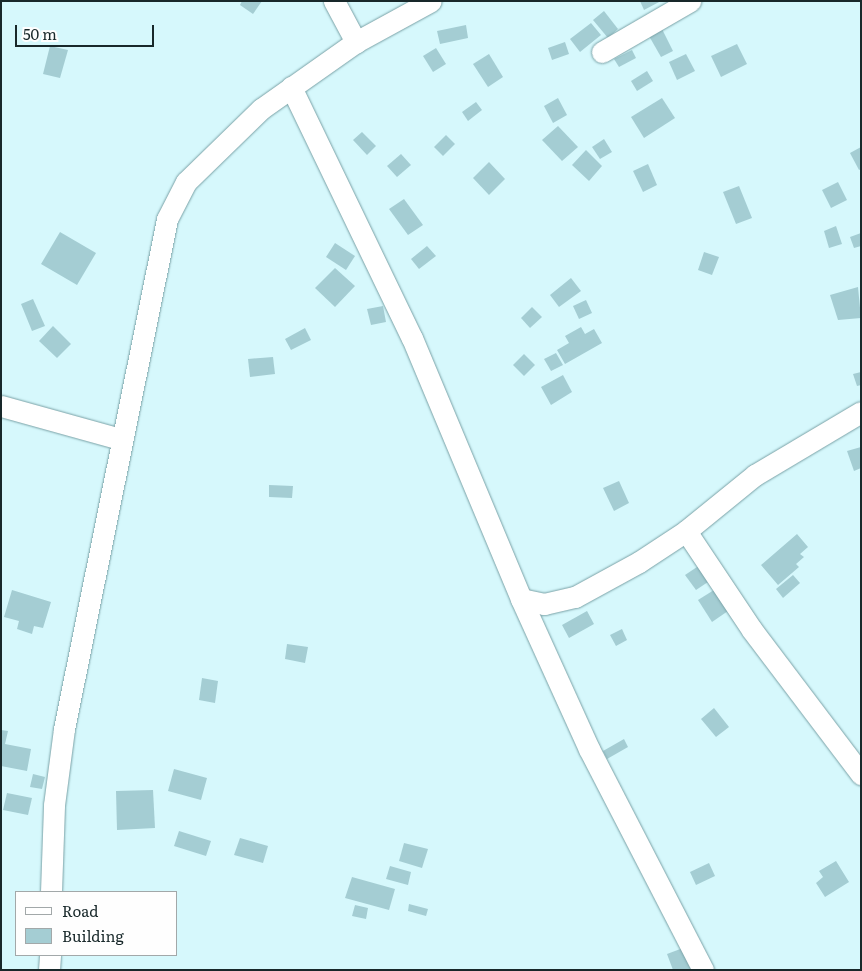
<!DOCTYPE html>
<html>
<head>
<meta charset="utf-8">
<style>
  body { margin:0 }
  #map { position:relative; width:862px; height:971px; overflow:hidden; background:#d6f8fc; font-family:Literata,serif }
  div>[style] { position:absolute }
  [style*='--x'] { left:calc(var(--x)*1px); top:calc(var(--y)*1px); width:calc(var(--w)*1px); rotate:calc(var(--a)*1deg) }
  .building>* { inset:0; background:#a4cdd3 }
  .roads { filter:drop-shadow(0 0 1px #79a1a6) drop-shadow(0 0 1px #79a1a6) }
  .minor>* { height:21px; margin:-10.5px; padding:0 10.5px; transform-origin:10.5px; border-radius:10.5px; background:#fff }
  span { translate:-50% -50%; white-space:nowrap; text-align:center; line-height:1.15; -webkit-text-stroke:4.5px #fefefe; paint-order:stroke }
  .frame { position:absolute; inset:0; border:2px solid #18282a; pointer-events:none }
  .legend { position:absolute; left:15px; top:891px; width:162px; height:65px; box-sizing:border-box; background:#fefefe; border:1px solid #a2a8a9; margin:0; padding:6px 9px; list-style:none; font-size:15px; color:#18282a }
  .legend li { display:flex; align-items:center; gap:10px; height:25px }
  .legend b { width:25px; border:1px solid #a2a8a9 }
  .scale { position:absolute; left:15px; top:25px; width:139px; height:22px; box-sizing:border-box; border:2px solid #18282a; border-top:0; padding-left:6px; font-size:15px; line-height:18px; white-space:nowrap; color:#18282a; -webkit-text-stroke:4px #fefefe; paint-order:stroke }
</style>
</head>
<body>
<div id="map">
  <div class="building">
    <i style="clip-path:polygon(242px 1px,262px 1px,253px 14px,240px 5px)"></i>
    <i style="clip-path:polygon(640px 1px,661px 1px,644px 10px)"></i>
    <i style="clip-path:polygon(604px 11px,618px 29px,608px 38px,593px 20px)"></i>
    <i style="clip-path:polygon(591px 23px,601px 35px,580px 52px,570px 39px)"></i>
    <i style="clip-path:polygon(466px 25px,468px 38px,440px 44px,437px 31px)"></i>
    <i style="clip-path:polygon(662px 29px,673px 51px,661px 57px,649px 36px)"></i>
    <i style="clip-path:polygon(565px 42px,569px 54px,552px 60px,548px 48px)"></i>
    <i style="clip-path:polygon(737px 44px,747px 64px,721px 77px,711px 56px)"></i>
    <i style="clip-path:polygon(50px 46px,68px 50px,60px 78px,43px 74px)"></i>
    <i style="clip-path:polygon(436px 48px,446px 64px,433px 72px,423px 56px)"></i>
    <i style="clip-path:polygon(632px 50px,636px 58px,619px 67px,614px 59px)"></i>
    <i style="clip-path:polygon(489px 54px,503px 77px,488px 87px,473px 64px)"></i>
    <i style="clip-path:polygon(686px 54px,695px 71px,677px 80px,669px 62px)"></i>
    <i style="clip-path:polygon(647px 71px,653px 81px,637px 91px,631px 81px)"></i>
    <i style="clip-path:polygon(558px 98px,567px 115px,553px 123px,544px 106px)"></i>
    <i style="clip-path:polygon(662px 98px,675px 118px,644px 138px,631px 117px)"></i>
    <i style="clip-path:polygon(476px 102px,482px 110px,468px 121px,462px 112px)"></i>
    <i style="clip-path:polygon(558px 126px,578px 147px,562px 161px,542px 140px)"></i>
    <i style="clip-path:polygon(362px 132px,376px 146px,367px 155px,353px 140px)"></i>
    <i style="clip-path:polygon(446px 135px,455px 144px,443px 156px,434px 147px)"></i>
    <i style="clip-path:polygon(604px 139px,612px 152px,600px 159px,592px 147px)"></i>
    <i style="clip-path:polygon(861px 147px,861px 169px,859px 170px,850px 153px)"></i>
    <i style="clip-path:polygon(586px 150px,602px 166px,589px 181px,572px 165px)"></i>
    <i style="clip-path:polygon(401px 154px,411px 165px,397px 177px,387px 166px)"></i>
    <i style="clip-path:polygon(489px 162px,505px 179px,489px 195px,473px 178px)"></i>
    <i style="clip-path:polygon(648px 164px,657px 185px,643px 192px,633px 171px)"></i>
    <i style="clip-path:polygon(838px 182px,847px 200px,831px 208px,822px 190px)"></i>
    <i style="clip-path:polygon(739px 186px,752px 218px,736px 224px,723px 192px)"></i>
    <i style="clip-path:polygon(404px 199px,423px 225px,408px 235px,389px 209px)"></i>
    <i style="clip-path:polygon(836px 226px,842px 244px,829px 248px,824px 231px)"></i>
    <i style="clip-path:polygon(60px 232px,96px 253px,77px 285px,41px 264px)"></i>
    <i style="clip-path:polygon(861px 233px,861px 246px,854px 248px,850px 237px)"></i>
    <i style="clip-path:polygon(335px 243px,355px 256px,346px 270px,326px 257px)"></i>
    <i style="clip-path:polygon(427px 246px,436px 256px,419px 269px,411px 259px)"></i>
    <i style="clip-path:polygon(704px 252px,719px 257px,712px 275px,698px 270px)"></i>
    <i style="clip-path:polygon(335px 268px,355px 286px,335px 307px,315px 288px)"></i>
    <i style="clip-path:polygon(571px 278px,581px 291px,559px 307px,550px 295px)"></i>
    <i style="clip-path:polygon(858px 287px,861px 318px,838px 320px,830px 295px)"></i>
    <i style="clip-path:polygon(33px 299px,45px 326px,32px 331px,21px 304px)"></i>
    <i style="clip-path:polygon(586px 300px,592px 313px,579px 319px,573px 306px)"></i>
    <i style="clip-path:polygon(383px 306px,386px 322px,371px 325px,367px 309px)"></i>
    <i style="clip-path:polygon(532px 307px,542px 317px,530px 328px,521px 318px)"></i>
    <i style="clip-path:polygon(53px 326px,71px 344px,57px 358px,39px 341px)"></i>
    <i style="clip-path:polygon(581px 327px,585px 334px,594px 329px,602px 343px,565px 364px,557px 350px,569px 343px,565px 336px)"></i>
    <i style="clip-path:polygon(305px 328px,311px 340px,291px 350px,285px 339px)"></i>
    <i style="clip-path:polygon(556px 353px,563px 365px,551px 371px,544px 359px)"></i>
    <i style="clip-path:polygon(524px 354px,535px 365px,524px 376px,513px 365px)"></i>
    <i style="clip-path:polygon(273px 357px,275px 374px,250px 377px,248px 359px)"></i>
    <i style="clip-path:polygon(861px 372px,861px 385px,857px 386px,853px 374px)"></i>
    <i style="clip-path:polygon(563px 375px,572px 392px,551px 405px,541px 387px)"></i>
    <i style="clip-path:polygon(861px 447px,861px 468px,854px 471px,847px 451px)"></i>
    <i style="clip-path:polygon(619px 481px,629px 503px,614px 511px,603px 488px)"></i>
    <i style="clip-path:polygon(269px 485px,293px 486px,292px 498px,269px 497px)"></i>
    <i style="clip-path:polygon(797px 534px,808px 547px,800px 554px,804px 557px,796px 564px,799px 567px,778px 585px,761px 565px)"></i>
    <i style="clip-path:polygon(700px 565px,711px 580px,696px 590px,685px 575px)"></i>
    <i style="clip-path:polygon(793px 575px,800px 583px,783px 598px,776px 589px)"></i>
    <i style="clip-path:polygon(12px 590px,51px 602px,43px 628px,34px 626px,32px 634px,17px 629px,19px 621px,4px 617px)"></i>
    <i style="clip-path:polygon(714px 590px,728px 611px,712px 622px,698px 600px)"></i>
    <i style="clip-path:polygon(587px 611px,594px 624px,569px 638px,562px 625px)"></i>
    <i style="clip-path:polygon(622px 629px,627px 640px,616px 646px,610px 635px)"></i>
    <i style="clip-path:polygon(287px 644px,308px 647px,305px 663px,285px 659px)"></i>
    <i style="clip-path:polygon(202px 678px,218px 681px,215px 703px,199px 700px)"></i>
    <i style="clip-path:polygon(714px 708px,729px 727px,716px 737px,701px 719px)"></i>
    <i style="clip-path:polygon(1px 730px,8px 731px,5px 744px,31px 749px,27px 771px,1px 766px)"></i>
    <i style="clip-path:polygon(624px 739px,628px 747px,607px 759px,603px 751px)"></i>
    <i style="clip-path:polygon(174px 769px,207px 778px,201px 800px,168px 791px)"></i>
    <i style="clip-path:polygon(33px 774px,45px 777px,42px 789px,30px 787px)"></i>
    <i style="clip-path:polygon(153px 790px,155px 828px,117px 830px,116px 791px)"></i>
    <i style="clip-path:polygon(7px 793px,32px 798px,28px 815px,3px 810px)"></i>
    <i style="clip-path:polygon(179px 831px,211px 841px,206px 856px,174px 846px)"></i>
    <i style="clip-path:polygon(240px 838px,268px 846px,263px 863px,234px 855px)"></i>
    <i style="clip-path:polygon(404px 843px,428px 849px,422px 868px,399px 861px)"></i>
    <i style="clip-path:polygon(836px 861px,849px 882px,825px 897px,816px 883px,823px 877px,819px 871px)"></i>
    <i style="clip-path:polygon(709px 863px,715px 876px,696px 885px,690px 872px)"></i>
    <i style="clip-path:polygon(390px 866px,411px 872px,408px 885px,386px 879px)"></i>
    <i style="clip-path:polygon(352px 877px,395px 889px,389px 910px,345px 898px)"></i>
    <i style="clip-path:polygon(409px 904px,428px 909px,426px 916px,408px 911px)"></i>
    <i style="clip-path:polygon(355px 905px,368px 908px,366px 919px,352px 916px)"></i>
    <i style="clip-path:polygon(683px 948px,692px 970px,673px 970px,667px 954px)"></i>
  </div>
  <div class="roads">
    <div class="minor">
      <i style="--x:334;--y:1;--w:47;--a:61.8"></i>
      <i style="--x:602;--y:52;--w:102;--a:-30.1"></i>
      <i style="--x:291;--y:87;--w:279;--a:64.3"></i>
      <i style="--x:412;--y:338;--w:283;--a:67.3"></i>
      <i style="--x:521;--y:599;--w:24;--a:12"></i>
      <i style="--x:544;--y:604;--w:32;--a:-13"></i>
      <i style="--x:575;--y:597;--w:73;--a:-28.7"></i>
      <i style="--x:639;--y:562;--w:56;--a:-33.4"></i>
      <i style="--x:686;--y:531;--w:89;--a:-39.1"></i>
      <i style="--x:755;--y:475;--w:123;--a:-30.7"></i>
      <i style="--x:1;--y:406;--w:123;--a:15.5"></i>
      <i style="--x:686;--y:531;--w:119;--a:56.3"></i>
      <i style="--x:752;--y:630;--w:181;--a:52.9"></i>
      <i style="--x:521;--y:599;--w:165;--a:65.6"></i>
      <i style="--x:589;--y:749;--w:249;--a:62.7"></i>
      <i style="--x:51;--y:892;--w:87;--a:-88"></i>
      <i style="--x:54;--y:805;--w:77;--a:-82.5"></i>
      <i style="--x:64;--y:729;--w:520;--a:-78.58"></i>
      <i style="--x:167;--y:219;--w:42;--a:-62.8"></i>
      <i style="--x:186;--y:182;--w:105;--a:-44.2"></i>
      <i style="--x:261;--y:109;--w:116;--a:-35.2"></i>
      <i style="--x:356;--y:42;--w:85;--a:-28.7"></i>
      <i style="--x:49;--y:970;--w:15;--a:-86"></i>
    </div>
  </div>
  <div class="frame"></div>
  <ul class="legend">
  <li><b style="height:6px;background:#fff"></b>Road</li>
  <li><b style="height:14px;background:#a4cdd3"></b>Building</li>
  </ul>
  <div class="scale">50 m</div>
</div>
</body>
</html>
